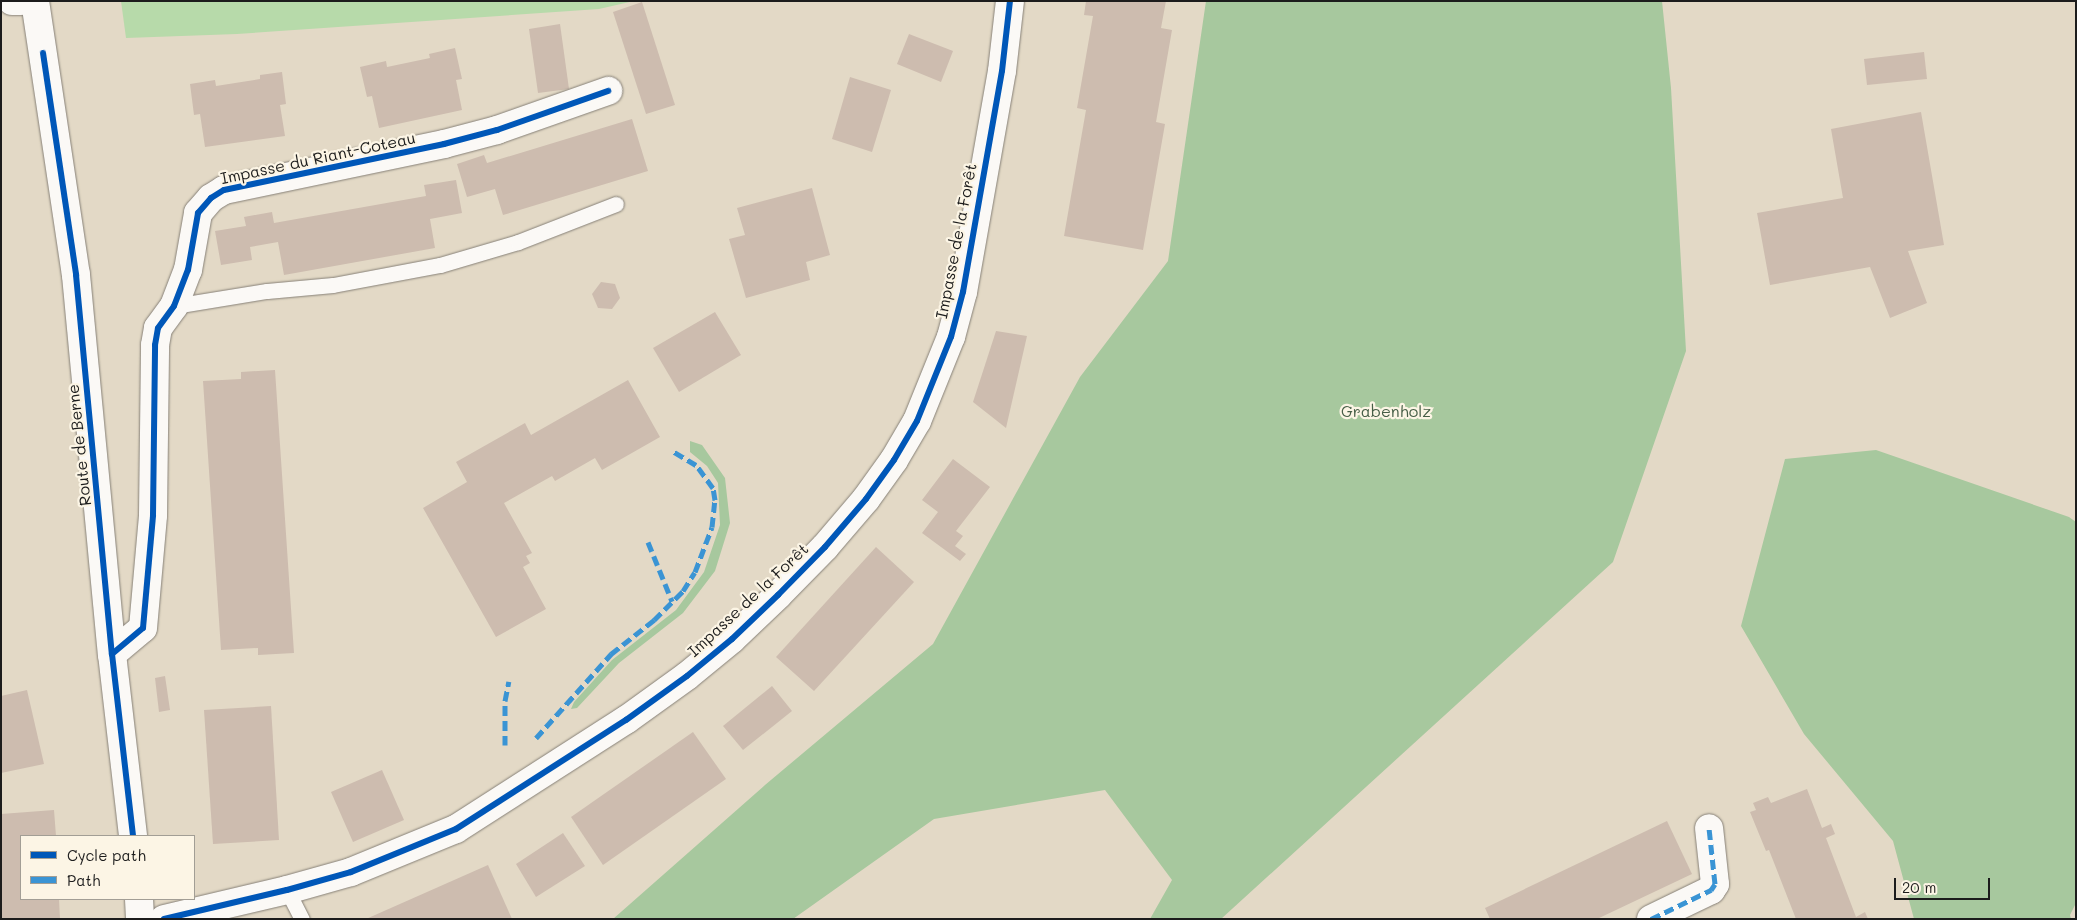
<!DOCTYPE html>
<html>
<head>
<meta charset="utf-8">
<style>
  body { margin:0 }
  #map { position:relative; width:2077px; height:920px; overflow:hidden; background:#e3d9c6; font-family:Mali,sans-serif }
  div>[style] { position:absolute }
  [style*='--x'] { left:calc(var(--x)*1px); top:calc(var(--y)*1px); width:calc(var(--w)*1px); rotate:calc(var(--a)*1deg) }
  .green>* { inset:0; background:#b7daaa }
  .forest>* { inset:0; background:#a7c89e }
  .building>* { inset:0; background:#cdbcaf }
  .roads { filter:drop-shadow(0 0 1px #868077) drop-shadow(0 0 1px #868077) }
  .lane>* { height:15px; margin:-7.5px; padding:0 7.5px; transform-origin:7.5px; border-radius:7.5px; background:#fbf9f6 }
  .street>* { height:28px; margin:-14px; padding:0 14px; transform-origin:14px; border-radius:14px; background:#fbf9f6 }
  .secondary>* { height:28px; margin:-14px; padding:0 14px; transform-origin:14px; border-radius:14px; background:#fbf9f6 }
  .primary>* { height:28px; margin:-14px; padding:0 14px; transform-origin:14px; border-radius:14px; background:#fbf9f6 }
  .quiet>* { height:5px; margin-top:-2.5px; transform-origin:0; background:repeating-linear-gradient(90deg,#3a94d4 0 10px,transparent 0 15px) }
  .cycleway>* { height:6px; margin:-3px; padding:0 3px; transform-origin:3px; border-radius:3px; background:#0057b8 }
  span { translate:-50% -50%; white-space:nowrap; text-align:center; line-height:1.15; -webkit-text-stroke:4.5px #fcf5e5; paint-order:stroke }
  .street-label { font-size:16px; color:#1c1c1c }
  .park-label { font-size:16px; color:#465e46 }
  .frame { position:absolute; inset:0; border:2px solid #1c1c1c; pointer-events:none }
  .legend { position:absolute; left:20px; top:835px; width:175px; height:65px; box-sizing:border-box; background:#fcf5e5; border:1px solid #a29e95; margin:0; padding:6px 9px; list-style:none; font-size:15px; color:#1c1c1c }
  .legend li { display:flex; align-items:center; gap:10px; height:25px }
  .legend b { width:25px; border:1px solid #a29e95 }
  .scale { position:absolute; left:1894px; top:878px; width:96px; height:22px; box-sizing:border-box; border:2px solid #1c1c1c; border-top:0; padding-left:6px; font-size:15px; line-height:18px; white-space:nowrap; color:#1c1c1c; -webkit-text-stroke:4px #fcf5e5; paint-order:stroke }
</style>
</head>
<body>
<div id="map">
  <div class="green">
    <i style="clip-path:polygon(121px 1px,634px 1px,599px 9px,237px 34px,126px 38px)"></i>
  </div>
  <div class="forest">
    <i style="clip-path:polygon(1206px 1px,1662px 1px,1671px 88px,1686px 351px,1613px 562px,1221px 919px,1150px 919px,1172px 880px,1105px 790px,934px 819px,793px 919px,613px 919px,765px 785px,933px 644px,1080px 377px,1168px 261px)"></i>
    <i style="clip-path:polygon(690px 441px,702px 445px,725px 478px,730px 523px,715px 571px,683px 613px,619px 663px,577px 708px,571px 709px,574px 702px,612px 660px,676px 610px,704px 572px,720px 525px,718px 483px,707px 466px,690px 452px)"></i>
    <i style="clip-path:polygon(1876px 450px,2069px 517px,2076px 522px,2076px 903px,2070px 915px,2071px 919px,1914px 919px,1893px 841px,1804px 734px,1741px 626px,1785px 459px)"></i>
  </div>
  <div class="building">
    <i style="clip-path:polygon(1086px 1px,1166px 1px,1161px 28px,1172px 30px,1156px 122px,1165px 124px,1143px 250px,1064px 236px,1086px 110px,1077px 108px,1093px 16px,1084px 15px)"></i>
    <i style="clip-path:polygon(642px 2px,675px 105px,646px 114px,613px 12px)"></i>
    <i style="clip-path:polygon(560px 24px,569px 89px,538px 93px,529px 29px)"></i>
    <i style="clip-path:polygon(909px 34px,953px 51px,941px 82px,897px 64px)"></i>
    <i style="clip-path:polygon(455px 48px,462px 79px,456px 80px,462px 110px,379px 128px,372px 96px,367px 97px,360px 67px,386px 61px,387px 67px,430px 58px,429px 54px)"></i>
    <i style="clip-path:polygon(1924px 52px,1927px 79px,1867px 85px,1864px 59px)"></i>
    <i style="clip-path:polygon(282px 72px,286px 104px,280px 105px,285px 136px,205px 147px,200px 114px,194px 115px,190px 84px,215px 80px,216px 86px,260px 79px,260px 75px)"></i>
    <i style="clip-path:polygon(850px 77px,891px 90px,872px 152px,832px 139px)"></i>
    <i style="clip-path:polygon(1921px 112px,1944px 245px,1908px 251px,1927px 303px,1890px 318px,1870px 267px,1770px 285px,1757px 213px,1843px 198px,1831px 129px)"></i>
    <i style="clip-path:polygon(632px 119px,648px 171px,503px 215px,495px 189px,467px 197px,457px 164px,484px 155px,487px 163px)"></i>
    <i style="clip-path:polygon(456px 180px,462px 213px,430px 219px,435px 248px,284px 275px,278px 242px,250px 247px,252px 260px,221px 265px,215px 231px,246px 226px,244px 217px,272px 212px,274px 223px,426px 196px,424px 185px)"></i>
    <i style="clip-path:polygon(812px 188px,830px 255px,806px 262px,810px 280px,746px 298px,729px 239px,745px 235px,737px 208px)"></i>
    <i style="clip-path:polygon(601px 282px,615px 284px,620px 298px,612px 309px,598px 308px,592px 294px)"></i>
    <i style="clip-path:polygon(715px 312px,741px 355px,679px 392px,653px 348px)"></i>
    <i style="clip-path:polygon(996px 331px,1027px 336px,1006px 428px,973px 402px)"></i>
    <i style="clip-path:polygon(275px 370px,294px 653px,258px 655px,258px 648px,221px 650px,203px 381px,241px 379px,241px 372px)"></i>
    <i style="clip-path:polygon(628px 380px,660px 437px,602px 470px,595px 458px,555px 481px,552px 476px,504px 503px,532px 553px,526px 556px,530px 563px,523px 567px,546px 609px,496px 637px,423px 508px,467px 482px,456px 462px,525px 423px,531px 435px)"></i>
    <i style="clip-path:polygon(953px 459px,990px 487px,956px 531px,963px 536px,955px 546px,966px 554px,960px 561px,922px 533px,938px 512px,922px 500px)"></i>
    <i style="clip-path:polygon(876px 547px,914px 582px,814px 691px,776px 657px)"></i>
    <i style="clip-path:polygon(165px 676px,170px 710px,159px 712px,155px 678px)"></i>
    <i style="clip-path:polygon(772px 686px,792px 711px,743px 750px,723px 726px)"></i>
    <i style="clip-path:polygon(27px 690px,44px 764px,1px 773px,1px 696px)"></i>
    <i style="clip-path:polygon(271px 706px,279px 840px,213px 844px,204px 710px)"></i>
    <i style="clip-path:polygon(693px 732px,726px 779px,603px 865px,571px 817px)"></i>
    <i style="clip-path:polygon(382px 770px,404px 820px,353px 842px,331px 792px)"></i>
    <i style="clip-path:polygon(1807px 789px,1822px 828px,1831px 824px,1835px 834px,1826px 838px,1856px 917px,1865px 912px,1868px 919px,1796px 919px,1769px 850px,1766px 851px,1750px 812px,1756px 810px,1753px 803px,1768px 797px,1771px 803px)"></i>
    <i style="clip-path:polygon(54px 810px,56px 836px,21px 836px,21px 899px,59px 899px,60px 919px,1px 919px,1px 814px)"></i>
    <i style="clip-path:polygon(1667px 821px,1692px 874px,1597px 919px,1490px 919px,1485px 908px)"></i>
    <i style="clip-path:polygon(563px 833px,585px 866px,536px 897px,516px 864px)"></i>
    <i style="clip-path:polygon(488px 865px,512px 919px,366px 919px)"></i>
  </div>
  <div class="roads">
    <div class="lane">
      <i style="--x:174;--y:306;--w:94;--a:-9.2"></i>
      <i style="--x:267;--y:291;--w:66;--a:-5.2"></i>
      <i style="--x:333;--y:285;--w:109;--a:-10.6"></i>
      <i style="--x:440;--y:265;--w:81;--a:-16.4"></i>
      <i style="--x:518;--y:242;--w:105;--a:-21.2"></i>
      <i style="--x:287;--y:890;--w:33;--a:63"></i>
    </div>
    <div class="street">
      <i style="--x:112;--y:654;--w:40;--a:-40"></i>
      <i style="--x:143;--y:628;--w:113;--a:-84.9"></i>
      <i style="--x:153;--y:515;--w:170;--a:-89.3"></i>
      <i style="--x:155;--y:345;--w:17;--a:-80"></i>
      <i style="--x:158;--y:328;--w:27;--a:-54"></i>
      <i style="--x:174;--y:306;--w:39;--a:-69"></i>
      <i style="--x:188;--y:270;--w:58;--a:-80"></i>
      <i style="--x:198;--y:213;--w:20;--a:-49"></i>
      <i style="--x:211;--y:198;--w:15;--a:-32"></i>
      <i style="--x:224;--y:190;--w:225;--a:-11.8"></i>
      <i style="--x:444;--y:144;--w:55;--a:-14.8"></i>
      <i style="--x:497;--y:130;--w:118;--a:-19.4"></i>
      <i style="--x:164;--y:919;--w:126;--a:-13.3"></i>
      <i style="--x:287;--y:890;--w:66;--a:-15.7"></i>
      <i style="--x:351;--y:872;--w:113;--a:-22.3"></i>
      <i style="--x:456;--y:829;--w:202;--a:-32.7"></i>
      <i style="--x:626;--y:720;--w:75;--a:-35.8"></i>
      <i style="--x:687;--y:676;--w:58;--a:-39.4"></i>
      <i style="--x:732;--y:639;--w:64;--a:-43.7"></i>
      <i style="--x:778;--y:595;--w:67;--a:-45.6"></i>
      <i style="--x:825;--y:547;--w:63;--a:-49.5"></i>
      <i style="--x:866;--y:499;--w:48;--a:-54.3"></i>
      <i style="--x:894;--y:460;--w:45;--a:-59.5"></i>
      <i style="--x:917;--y:421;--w:91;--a:-68"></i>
      <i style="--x:951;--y:337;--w:47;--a:-75.1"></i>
      <i style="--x:963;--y:292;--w:224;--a:-80"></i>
      <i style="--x:1002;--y:71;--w:70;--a:-83.5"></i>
      <i style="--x:1651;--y:919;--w:67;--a:-25.8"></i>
      <i style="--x:1711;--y:890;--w:7;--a:-56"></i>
      <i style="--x:1715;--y:884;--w:56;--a:-96.1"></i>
    </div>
    <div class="secondary">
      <i style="--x:12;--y:1;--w:9;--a:0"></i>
    </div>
    <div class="primary">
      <i style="--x:35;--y:1;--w:277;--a:81.5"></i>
      <i style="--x:76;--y:275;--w:381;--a:84.6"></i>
      <i style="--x:112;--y:654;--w:183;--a:83.4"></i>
      <i style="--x:139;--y:899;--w:20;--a:87"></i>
    </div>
  </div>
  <div class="quiet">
    <i style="--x:648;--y:542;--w:64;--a:67.9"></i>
    <i style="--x:536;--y:738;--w:113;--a:-48.2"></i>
    <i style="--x:611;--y:654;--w:55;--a:-38.3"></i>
    <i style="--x:654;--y:620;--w:41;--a:-45"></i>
    <i style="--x:683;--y:591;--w:22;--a:-58"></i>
    <i style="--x:695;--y:572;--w:48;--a:-69.3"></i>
    <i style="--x:712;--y:527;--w:27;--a:-84"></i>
    <i style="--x:715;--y:500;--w:12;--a:-99"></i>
    <i style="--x:713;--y:488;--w:29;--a:-126"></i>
    <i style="--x:696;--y:465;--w:29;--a:-149"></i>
    <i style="--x:505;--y:745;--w:44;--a:-90"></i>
    <i style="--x:505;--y:701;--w:20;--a:-79"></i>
    <i style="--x:1651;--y:919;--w:67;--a:-25.8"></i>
    <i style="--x:1711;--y:890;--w:7;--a:-56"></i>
    <i style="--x:1715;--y:884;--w:56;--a:-96.1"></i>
  </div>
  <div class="cycleway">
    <i style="--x:43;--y:53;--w:224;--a:81.5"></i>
    <i style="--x:76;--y:275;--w:381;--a:84.6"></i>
    <i style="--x:112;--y:654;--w:183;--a:83.4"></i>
    <i style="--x:112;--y:654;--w:40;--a:-40"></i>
    <i style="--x:143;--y:628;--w:113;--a:-84.9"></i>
    <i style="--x:153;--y:515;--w:170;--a:-89.3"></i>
    <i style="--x:155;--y:345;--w:17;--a:-80"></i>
    <i style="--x:158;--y:328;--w:27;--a:-54"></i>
    <i style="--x:174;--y:306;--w:39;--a:-69"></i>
    <i style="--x:188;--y:270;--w:58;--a:-80"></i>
    <i style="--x:198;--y:213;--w:20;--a:-49"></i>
    <i style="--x:211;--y:198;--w:15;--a:-32"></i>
    <i style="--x:224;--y:190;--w:225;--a:-11.8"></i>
    <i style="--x:444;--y:144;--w:55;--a:-14.8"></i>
    <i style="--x:497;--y:130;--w:118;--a:-19.4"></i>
    <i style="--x:164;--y:919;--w:126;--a:-13.3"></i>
    <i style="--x:287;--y:890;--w:66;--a:-15.7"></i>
    <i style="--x:351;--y:872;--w:113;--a:-22.3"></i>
    <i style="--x:456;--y:829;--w:202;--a:-32.7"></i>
    <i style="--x:626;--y:720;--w:75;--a:-35.8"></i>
    <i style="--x:687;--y:676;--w:58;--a:-39.4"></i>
    <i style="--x:732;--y:639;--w:64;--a:-43.7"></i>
    <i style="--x:778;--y:595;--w:67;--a:-45.6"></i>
    <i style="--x:825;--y:547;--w:63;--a:-49.5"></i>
    <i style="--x:866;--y:499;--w:48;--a:-54.3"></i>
    <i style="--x:894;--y:460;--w:45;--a:-59.5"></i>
    <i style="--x:917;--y:421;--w:91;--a:-68"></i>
    <i style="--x:951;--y:337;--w:47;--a:-75.1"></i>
    <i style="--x:963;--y:292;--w:224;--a:-80"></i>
    <i style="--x:1002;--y:71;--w:70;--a:-83.5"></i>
  </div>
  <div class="street-label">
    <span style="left:318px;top:158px;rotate:-12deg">Impasse du Riant-Coteau</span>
    <span style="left:956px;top:241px;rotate:-79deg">Impasse de la Forêt</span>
    <span style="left:79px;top:445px;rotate:-96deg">Route de Berne</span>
    <span style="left:748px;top:600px;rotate:-43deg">Impasse de la Forêt</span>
  </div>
  <div class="park-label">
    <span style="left:1386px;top:411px">Grabenholz</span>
  </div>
  <div class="frame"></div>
  <ul class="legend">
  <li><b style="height:6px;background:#0057b8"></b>Cycle path</li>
  <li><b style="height:6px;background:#3a94d4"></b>Path</li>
  </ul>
  <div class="scale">20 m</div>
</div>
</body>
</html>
